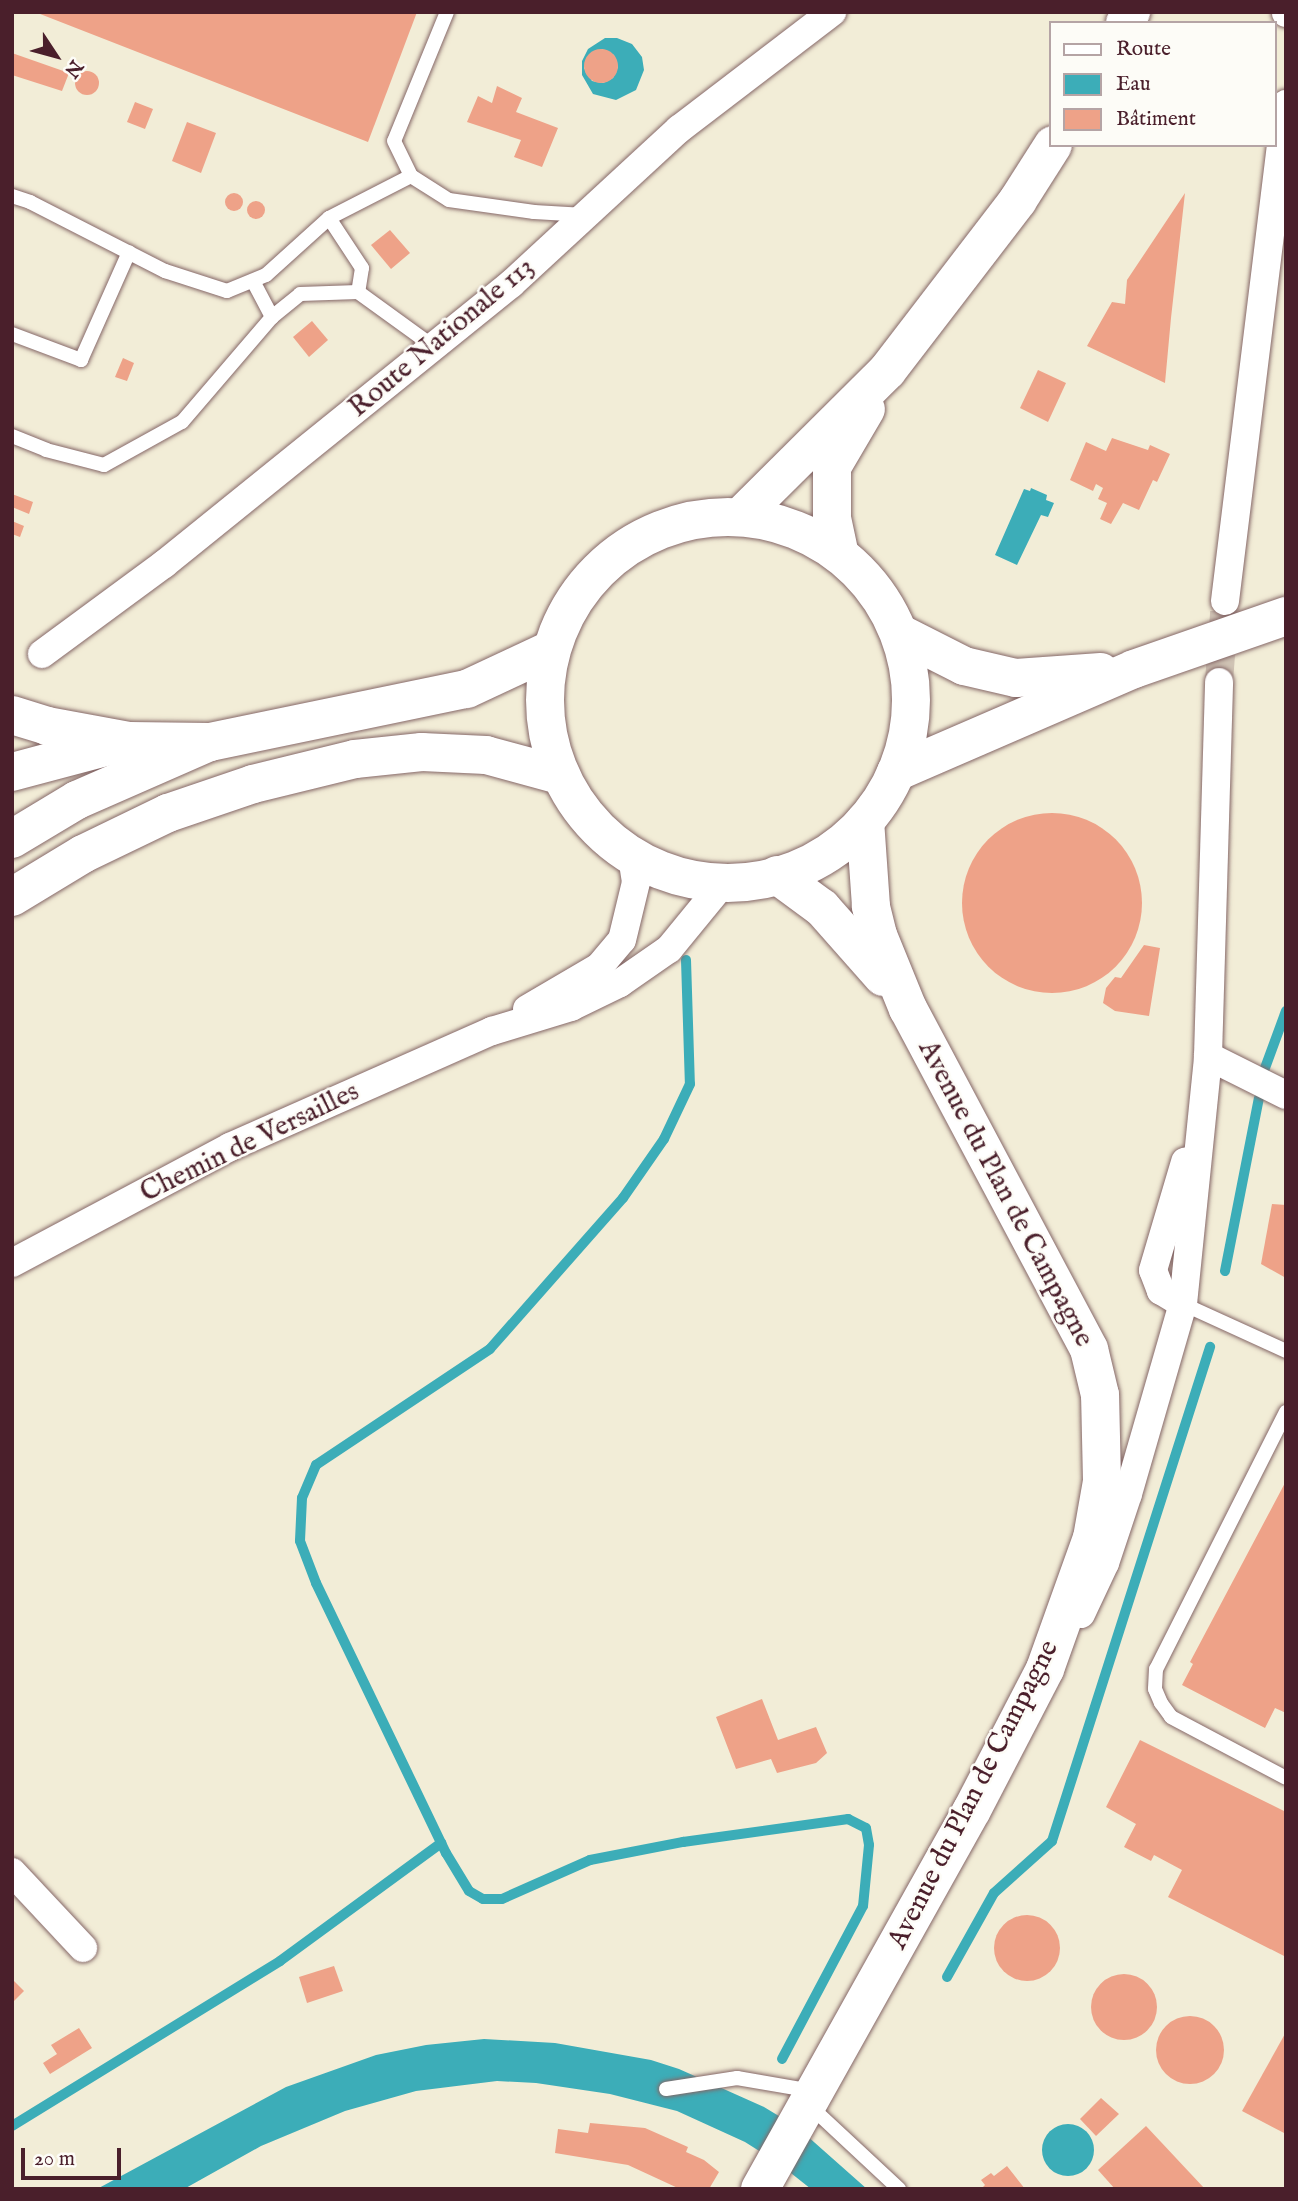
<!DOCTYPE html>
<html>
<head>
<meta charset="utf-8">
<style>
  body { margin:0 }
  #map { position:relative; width:1298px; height:2201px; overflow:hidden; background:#f2edd7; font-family:"IM FELL English",serif }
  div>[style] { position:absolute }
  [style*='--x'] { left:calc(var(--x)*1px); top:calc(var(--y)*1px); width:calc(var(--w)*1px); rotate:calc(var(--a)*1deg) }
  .water>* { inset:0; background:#3cadb8 }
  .round { border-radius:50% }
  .stream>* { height:10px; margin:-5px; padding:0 5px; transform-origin:5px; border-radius:5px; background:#3cadb8 }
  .building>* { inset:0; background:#eea288 }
  .street-tunnel>* { height:28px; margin-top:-14px; transform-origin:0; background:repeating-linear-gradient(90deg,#d0c4b5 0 28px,transparent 0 42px) }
  .roads { filter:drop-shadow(0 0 2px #856767) drop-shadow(0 0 2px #856767) }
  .lane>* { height:14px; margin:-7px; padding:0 7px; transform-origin:7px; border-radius:7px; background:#fff }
  .street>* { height:28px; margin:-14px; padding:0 14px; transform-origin:14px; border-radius:14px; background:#fff }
  .secondary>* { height:38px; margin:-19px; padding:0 19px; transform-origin:19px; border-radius:19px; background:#fff }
  .secondary>.ring { margin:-19px; padding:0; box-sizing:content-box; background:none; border:38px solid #fff; border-radius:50% }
  .highway>* { height:38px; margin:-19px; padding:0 19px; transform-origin:19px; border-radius:19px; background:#fff }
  span { translate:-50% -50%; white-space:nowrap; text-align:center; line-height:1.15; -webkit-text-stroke:5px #fdfcf7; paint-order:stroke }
  .street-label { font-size:28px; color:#4a1f2b }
  .frame { position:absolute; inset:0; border:14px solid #4a1f2b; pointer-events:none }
  .legend { position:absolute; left:1049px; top:21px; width:228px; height:126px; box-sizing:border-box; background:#fdfcf7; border:2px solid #b5a4a5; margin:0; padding:9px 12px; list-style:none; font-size:21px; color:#4a1f2b }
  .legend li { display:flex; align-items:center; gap:14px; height:35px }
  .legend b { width:35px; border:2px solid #b5a4a5 }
  .north { position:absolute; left:21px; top:21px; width:70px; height:70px; -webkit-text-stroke:5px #fdfcf7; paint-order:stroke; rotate:126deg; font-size:19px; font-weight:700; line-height:28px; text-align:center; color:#4a1f2b }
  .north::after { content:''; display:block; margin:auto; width:24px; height:32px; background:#4a1f2b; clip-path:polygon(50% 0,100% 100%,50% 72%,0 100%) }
  .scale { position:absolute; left:21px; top:2148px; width:100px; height:32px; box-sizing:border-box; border:4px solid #4a1f2b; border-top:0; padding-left:9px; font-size:21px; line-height:24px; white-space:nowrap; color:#4a1f2b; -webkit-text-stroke:5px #fdfcf7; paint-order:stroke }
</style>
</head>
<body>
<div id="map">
  <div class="water">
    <i style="clip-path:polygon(evenodd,605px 38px,617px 38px,632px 44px,642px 57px,644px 70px,636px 90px,616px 100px,593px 94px,582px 75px,582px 61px,588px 49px,605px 38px,602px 49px,614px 55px,618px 67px,613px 78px,603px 83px,592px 81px,584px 68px,589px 55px,602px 49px)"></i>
    <i style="clip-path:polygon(1031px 488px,1047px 495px,1046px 500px,1054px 503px,1048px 517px,1041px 515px,1017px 565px,995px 555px,1024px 489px,1030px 491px)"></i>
    <i style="clip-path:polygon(484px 2039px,555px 2043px,651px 2060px,679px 2069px,764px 2107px,797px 2127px,867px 2189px,811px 2189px,777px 2162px,745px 2142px,677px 2111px,610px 2094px,536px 2083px,497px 2081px,416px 2091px,345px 2111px,261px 2146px,184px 2189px,97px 2189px,286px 2087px,376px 2055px,426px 2045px)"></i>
    <i class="round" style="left:1042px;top:2124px;width:52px;height:52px"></i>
  </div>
  <div class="stream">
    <i style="--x:686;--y:960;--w:124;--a:88.2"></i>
    <i style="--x:690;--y:1084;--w:61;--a:115.3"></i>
    <i style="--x:664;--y:1139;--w:72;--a:124.8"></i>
    <i style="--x:623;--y:1198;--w:201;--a:131.4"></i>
    <i style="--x:490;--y:1349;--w:209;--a:146.3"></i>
    <i style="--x:316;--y:1465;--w:36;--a:113"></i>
    <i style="--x:302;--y:1498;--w:43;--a:92.7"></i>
    <i style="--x:300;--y:1541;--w:45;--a:69.1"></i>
    <i style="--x:316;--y:1583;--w:300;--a:64.3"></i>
    <i style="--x:446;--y:1853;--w:44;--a:58.8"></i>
    <i style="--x:469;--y:1891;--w:16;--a:30"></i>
    <i style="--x:483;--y:1899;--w:19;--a:0"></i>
    <i style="--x:502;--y:1899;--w:96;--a:-23.9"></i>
    <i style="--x:590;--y:1860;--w:95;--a:-11"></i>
    <i style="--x:683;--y:1842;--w:167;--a:-7.9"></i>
    <i style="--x:848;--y:1819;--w:20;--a:27"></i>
    <i style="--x:866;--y:1828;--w:17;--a:80"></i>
    <i style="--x:869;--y:1845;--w:61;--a:95.6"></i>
    <i style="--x:863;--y:1906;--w:173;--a:117.9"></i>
    <i style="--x:1265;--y:1068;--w:61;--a:-69.8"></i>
    <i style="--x:1225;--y:1271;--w:176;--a:-78.9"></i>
    <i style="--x:947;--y:1977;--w:96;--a:-60.8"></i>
    <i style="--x:994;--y:1893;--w:78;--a:-41.9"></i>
    <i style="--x:1052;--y:1841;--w:519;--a:-72.26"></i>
    <i style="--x:12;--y:2126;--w:315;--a:-31.6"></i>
    <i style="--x:280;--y:1961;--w:200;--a:-36.2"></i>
  </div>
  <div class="building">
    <i style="clip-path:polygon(35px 12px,417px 12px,368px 142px)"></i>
    <i class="round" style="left:584px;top:49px;width:34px;height:34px"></i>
    <i style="clip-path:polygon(12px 53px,69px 73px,62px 91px,12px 75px)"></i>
    <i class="round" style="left:75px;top:71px;width:24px;height:24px"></i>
    <i style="clip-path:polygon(497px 86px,522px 98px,516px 112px,558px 128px,542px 167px,514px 157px,521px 140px,467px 122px,478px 96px,492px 103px)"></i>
    <i style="clip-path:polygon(135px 102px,153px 109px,145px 129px,127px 122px)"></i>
    <i style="clip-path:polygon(187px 122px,216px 133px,201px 173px,172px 161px)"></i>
    <i style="clip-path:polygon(1185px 193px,1171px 318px,1165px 383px,1087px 346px,1112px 302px,1125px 304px,1127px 280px)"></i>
    <i class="round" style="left:225px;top:193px;width:18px;height:18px"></i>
    <i class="round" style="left:247px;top:201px;width:18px;height:18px"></i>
    <i style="clip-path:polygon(390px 230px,410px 253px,391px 269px,371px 245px)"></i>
    <i style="clip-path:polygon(312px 321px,328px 340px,309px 357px,293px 337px)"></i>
    <i style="clip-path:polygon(123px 358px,134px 363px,127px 381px,115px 377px)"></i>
    <i style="clip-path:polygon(1038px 370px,1066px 383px,1048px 422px,1020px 408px)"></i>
    <i style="clip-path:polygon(1112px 438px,1148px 450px,1150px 445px,1170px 454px,1157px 482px,1153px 480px,1139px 510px,1123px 503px,1111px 524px,1100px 519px,1107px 503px,1098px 499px,1103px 488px,1096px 484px,1093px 491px,1070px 480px,1086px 442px,1106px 451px)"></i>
    <i style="clip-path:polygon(12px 494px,33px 502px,29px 514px,12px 507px)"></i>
    <i style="clip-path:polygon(12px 521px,24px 526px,20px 537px,12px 534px)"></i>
    <i class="round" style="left:962px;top:813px;width:180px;height:180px"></i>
    <i style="clip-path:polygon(1144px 945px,1160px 948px,1149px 1016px,1115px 1011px,1103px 1003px,1106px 988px,1115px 977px,1121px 978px)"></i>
    <i style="clip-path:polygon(1272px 1204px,1286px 1205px,1286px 1278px,1261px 1264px)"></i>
    <i style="clip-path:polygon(1286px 1481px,1286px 1713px,1275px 1708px,1265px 1728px,1182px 1685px,1193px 1664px,1190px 1662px)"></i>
    <i style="clip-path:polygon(762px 1699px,778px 1740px,816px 1727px,827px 1753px,816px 1763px,777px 1773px,771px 1759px,736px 1769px,716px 1717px)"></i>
    <i style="clip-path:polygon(1140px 1740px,1286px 1812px,1286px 1957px,1168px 1897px,1182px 1870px,1154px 1855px,1151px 1861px,1124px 1847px,1136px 1824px,1106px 1807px)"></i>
    <i class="round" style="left:994px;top:1915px;width:66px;height:66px"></i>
    <i style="clip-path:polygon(334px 1966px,343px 1991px,307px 2003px,299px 1977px)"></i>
    <i class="round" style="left:1091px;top:1974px;width:66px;height:66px"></i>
    <i style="clip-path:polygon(12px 1979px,24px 1991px,12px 2003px)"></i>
    <i class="round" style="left:1156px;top:2016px;width:68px;height:68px"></i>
    <i style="clip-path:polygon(79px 2028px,92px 2048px,50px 2074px,43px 2063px,57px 2054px,51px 2045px)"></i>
    <i style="clip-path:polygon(1286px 2032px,1286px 2134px,1242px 2111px)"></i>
    <i style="clip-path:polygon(1101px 2098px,1119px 2114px,1096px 2136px,1080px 2119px)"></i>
    <i style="clip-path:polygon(590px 2123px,645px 2128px,688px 2147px,686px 2152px,704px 2160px,719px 2172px,709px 2189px,680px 2189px,628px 2165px,555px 2153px,558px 2129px,588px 2133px)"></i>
    <i style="clip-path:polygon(1146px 2126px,1205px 2189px,1115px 2189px,1098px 2170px)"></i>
    <i style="clip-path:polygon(1007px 2166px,1025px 2189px,981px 2189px,985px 2185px,981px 2180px,991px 2173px,994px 2176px)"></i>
  </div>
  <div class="street-tunnel">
    <i style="--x:1219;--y:682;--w:81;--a:-85.8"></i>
  </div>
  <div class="roads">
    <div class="lane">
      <i style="--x:447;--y:12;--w:139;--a:112.3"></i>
      <i style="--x:394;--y:141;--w:39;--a:64"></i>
      <i style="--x:411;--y:176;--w:45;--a:32.3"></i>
      <i style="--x:449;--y:200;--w:86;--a:8"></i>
      <i style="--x:534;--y:212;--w:51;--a:3.4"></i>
      <i style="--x:12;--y:196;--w:19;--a:18"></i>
      <i style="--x:30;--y:202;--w:152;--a:27.1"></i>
      <i style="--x:165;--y:271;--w:65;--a:17.9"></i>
      <i style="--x:227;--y:291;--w:42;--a:-22.3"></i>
      <i style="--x:266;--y:275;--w:85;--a:-42.1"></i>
      <i style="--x:329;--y:218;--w:92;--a:-27.1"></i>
      <i style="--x:329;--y:218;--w:60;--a:56.6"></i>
      <i style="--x:362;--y:268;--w:24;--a:99"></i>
      <i style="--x:253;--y:281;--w:41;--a:62.2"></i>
      <i style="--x:12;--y:334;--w:74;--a:20.6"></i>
      <i style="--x:81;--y:360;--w:118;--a:-66"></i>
      <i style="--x:12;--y:436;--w:37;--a:22"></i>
      <i style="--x:46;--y:450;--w:60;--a:14.5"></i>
      <i style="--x:104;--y:465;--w:89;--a:-28.9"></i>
      <i style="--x:182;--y:422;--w:138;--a:-49.4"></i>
      <i style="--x:272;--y:317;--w:36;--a:-39"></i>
      <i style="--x:300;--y:294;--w:58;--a:-2"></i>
      <i style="--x:358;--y:292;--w:94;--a:35.9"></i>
      <i style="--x:1183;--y:1304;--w:113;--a:24.5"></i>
      <i style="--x:1286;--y:1412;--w:288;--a:116.8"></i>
      <i style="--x:1156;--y:1669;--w:20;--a:93"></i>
      <i style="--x:1155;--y:1689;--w:15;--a:67"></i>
      <i style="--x:1161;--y:1703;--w:17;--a:54"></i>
      <i style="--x:1171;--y:1717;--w:130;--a:27.9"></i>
      <i style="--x:666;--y:2089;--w:72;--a:-8.8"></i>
      <i style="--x:737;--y:2078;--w:76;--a:9.8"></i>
      <i style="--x:810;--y:2106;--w:122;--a:43"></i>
    </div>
    <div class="street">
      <i style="--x:1286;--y:12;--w:1;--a:90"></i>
      <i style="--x:1225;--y:601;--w:501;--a:-83"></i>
      <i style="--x:42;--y:654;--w:152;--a:-36.4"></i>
      <i style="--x:164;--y:564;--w:446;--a:-38.9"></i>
      <i style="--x:511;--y:284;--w:229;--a:-42.7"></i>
      <i style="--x:679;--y:129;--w:193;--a:-37.4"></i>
      <i style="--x:527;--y:1009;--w:83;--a:-30.3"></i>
      <i style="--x:599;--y:967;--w:35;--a:-50"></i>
      <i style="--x:622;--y:940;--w:60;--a:-76.4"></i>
      <i style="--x:636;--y:882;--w:26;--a:-99"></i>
      <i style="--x:1208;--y:1056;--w:87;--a:26.6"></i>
      <i style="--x:12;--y:1263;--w:247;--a:-28"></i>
      <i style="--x:230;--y:1147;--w:287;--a:-23.9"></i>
      <i style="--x:492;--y:1031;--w:83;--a:-16.9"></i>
      <i style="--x:571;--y:1007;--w:55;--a:-26.1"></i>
      <i style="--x:620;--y:983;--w:60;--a:-34.8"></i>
      <i style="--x:669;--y:949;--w:79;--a:-50.7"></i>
      <i style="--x:1183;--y:1304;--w:26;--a:-149"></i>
      <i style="--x:1161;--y:1291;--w:22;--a:-111"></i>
      <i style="--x:1153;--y:1270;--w:113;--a:-73.5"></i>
      <i style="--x:1081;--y:1614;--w:56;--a:-64.8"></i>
      <i style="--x:1105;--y:1563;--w:73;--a:-71.6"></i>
      <i style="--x:1128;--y:1494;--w:198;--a:-73.9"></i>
      <i style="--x:1183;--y:1304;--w:249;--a:-84.2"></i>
      <i style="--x:1208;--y:1056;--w:374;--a:-88.3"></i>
      <i style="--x:12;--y:1872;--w:104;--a:46.9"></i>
    </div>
    <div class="secondary">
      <i style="--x:1125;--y:23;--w:13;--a:-61"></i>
      <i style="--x:744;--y:513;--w:202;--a:-44.8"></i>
      <i style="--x:887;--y:371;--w:215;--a:-52.5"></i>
      <i style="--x:1018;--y:200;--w:65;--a:-57.5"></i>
      <i class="ring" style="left:545px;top:517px;width:328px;height:328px"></i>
      <i style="--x:839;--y:551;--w:33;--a:-102"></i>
      <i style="--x:832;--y:519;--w:52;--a:-90"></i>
      <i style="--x:832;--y:467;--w:67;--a:-59.6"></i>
      <i style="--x:899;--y:633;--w:73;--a:26.9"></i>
      <i style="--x:964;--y:666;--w:53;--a:13"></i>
      <i style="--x:1016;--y:678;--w:85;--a:-4"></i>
      <i style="--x:896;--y:772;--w:259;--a:-23.4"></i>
      <i style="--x:1134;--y:669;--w:161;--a:-19.2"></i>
      <i style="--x:12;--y:839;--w:76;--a:-31"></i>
      <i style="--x:77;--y:800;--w:145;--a:-23.6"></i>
      <i style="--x:210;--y:742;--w:262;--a:-11.7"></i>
      <i style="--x:467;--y:689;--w:89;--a:-25.1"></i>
      <i style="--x:777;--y:875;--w:56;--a:36.3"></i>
      <i style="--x:822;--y:908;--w:92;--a:48.5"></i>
      <i style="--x:12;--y:897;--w:83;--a:-31.2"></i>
      <i style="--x:83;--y:854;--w:94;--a:-25.8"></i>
      <i style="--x:168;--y:813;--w:90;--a:-18.8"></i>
      <i style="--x:253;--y:784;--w:105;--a:-13.8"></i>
      <i style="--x:355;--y:759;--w:67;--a:-6"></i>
      <i style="--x:422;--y:752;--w:64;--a:2.7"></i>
      <i style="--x:486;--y:755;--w:73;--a:15.2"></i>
      <i style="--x:760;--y:2189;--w:434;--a:-60.8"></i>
      <i style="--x:972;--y:1810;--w:159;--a:-62.6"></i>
      <i style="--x:1045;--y:1669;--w:139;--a:-70.3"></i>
      <i style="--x:1092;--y:1538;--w:58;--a:-80"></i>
      <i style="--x:1102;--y:1481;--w:86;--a:-91.3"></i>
      <i style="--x:1100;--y:1395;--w:47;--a:-103.4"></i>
      <i style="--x:1089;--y:1349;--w:385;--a:-118"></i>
      <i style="--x:908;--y:1009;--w:80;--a:-112.1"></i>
      <i style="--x:878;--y:935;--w:30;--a:-104"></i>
      <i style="--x:871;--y:906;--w:85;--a:-94"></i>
    </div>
    <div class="highway">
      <i style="--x:12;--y:715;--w:37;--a:17"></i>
      <i style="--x:47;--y:726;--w:83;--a:10.4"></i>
      <i style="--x:129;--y:741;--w:81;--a:0.7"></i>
      <i style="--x:12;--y:772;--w:109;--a:-14.9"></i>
    </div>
  </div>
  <div class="street-label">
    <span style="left:442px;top:338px;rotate:-40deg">Route Nationale 113</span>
    <span style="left:250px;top:1143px;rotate:-26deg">Chemin de Versailles</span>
    <span style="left:1005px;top:1194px;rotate:62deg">Avenue du Plan de Campagne</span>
    <span style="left:974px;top:1795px;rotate:-63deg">Avenue du Plan de Campagne</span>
  </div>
  <div class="frame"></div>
  <ul class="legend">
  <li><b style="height:9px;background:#fff"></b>Route</li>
  <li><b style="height:19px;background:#3cadb8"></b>Eau</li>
  <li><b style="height:19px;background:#eea288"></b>Bâtiment</li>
  </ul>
  <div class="north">N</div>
  <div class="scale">20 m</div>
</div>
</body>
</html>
